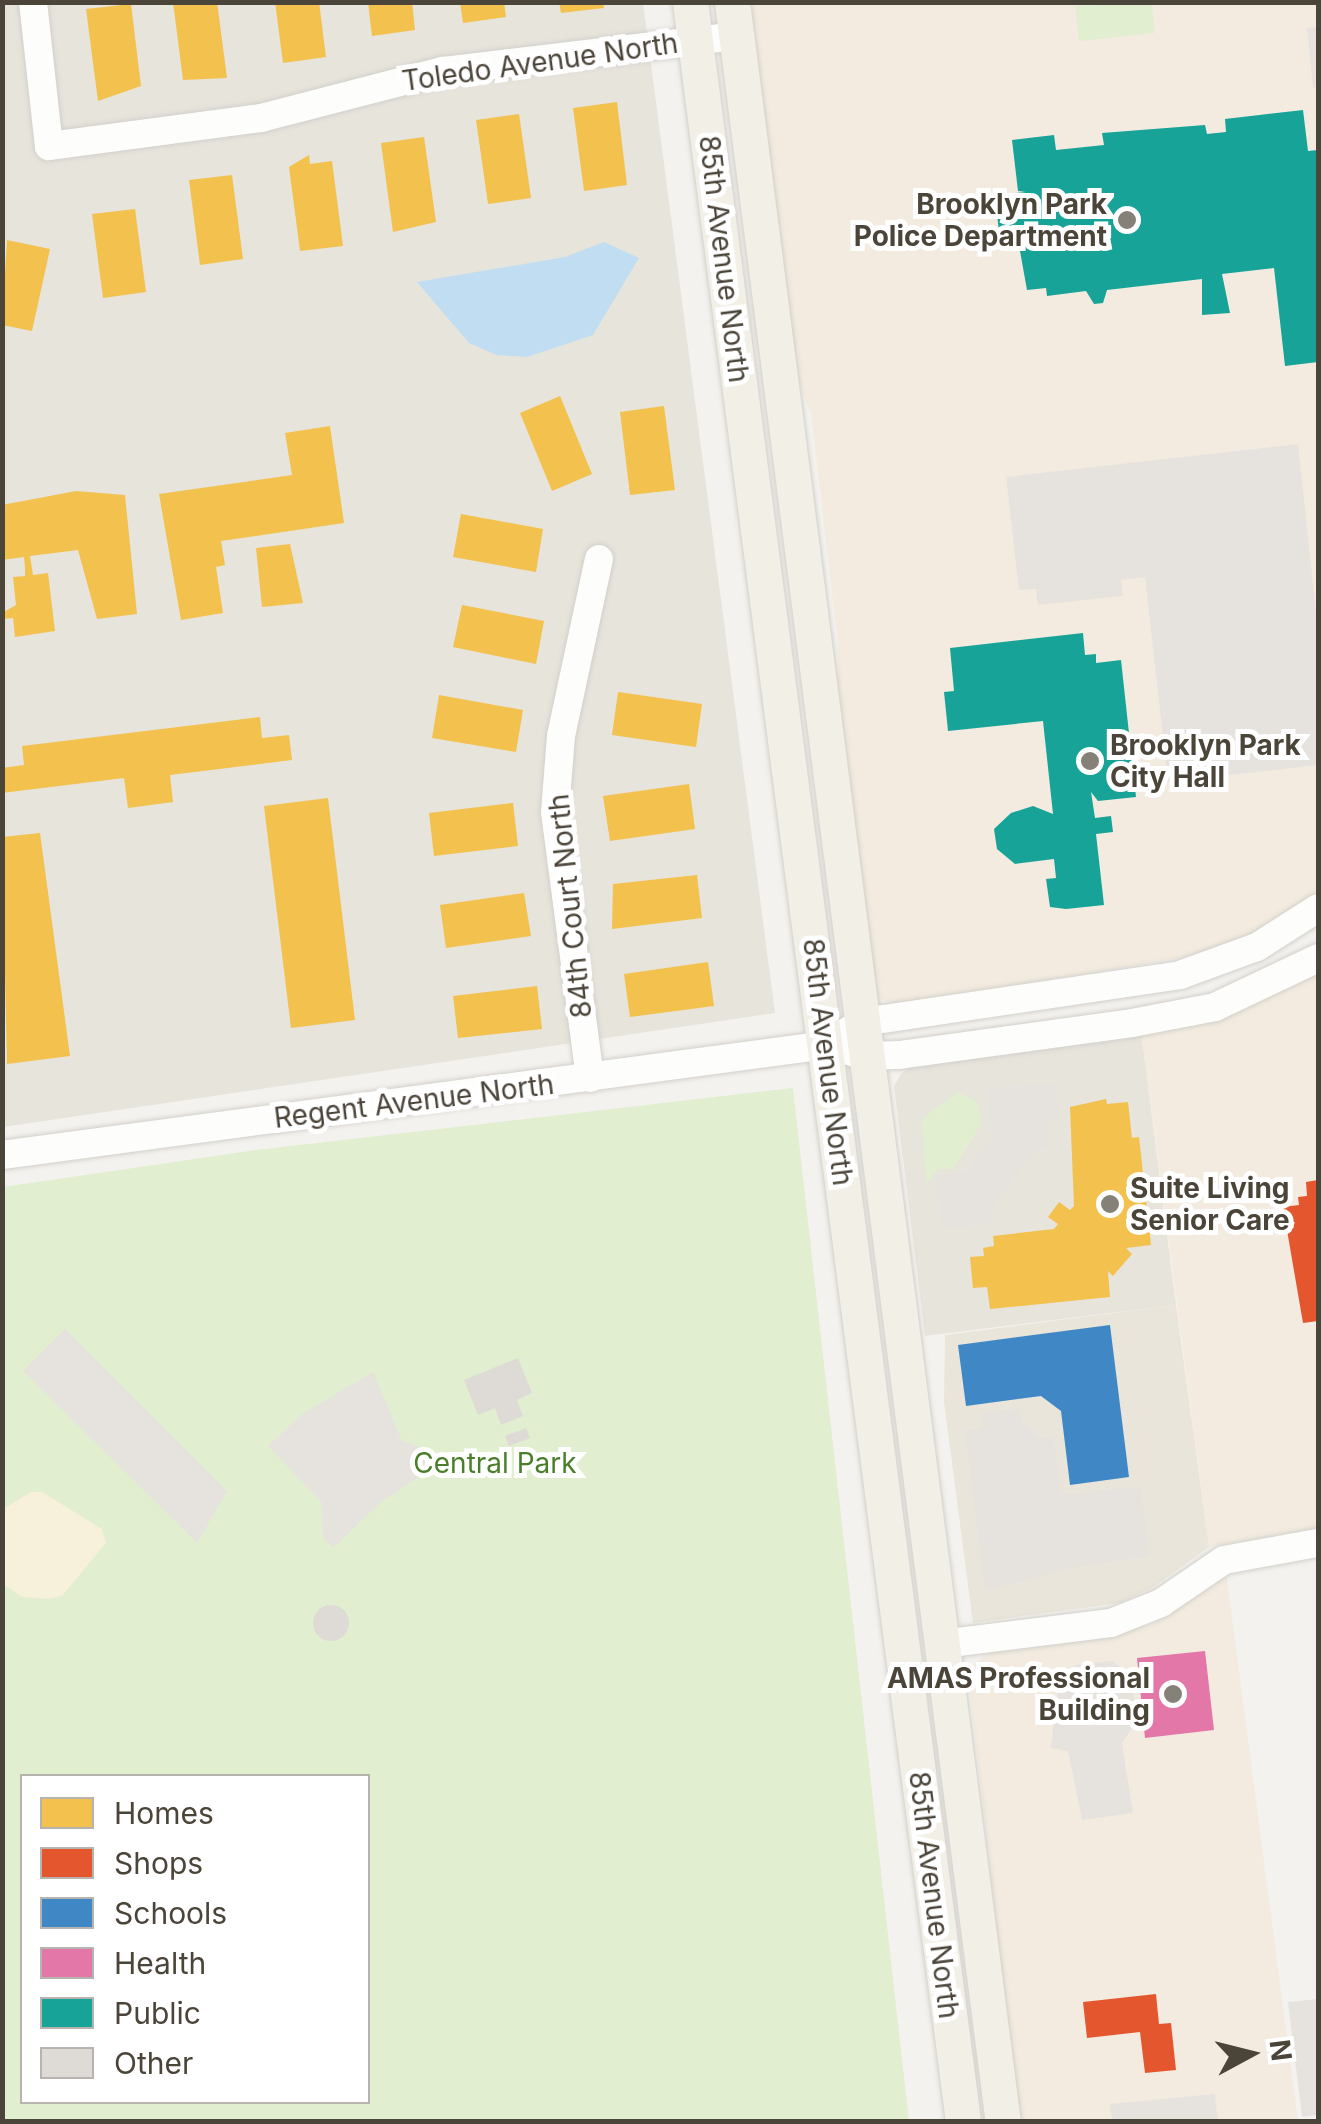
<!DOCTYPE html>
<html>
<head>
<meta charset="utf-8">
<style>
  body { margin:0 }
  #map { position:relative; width:1321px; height:2124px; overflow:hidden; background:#f4f2ee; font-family:Inter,sans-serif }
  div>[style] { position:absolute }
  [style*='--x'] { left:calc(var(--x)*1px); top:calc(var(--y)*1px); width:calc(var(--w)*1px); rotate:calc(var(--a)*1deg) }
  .residential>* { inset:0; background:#e7e4dc }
  .commercial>* { inset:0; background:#f3ebdf }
  .education>* { inset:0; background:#eae5da }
  .green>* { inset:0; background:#e1eecf }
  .sand>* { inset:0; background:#f7f0da }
  .parking>* { inset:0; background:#e6e3df }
  .water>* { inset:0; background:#c0ddf1 }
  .homes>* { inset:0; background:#f2c14e }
  .shops>* { inset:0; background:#e4572e }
  .schools>* { inset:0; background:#3f88c5 }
  .health>* { inset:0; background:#e377a8 }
  .public>* { inset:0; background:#17a398 }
  .building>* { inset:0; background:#dedbd6 }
  .round { border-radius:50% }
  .roads { filter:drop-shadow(0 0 2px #d2d0cb) drop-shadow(0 0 2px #d2d0cb) }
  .minor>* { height:28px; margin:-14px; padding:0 14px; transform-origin:14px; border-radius:14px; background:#fdfdfc }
  .major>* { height:35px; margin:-17.5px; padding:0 17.5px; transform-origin:17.5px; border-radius:17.5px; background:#f2efe6 }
  .dots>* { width:28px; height:28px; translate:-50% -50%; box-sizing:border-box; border:5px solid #fff; border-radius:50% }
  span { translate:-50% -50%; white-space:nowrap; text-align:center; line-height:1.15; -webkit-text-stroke:10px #fff; paint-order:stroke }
  .street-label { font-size:28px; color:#4b4439 }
  .poi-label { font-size:28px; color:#4b4439; font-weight:700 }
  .right { translate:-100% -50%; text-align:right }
  .left { translate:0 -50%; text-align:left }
  .park-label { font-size:28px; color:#4a7f2a }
  .frame { position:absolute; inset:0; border:5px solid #4b4439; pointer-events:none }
  .legend { position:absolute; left:20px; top:1774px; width:350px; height:330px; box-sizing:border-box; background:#fff; border:2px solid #b7b4b0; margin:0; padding:12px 18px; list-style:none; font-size:30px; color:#4b4439 }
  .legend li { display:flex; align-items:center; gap:20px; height:50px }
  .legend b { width:50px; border:2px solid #b7b4b0 }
  .north { position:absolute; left:1201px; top:2004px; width:100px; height:100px; -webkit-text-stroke:8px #fff; paint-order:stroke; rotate:83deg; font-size:28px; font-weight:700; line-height:40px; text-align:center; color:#4b4439 }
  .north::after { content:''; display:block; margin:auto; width:35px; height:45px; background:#4b4439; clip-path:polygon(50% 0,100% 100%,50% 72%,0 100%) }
</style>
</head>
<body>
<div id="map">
  <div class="residential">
    <i style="clip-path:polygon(2px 3px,643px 3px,775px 1013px,3px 1127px)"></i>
    <i style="clip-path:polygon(1141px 1031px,1176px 1305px,925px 1336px,894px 1086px,901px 1074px,912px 1066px)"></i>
  </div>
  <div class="commercial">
    <i style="clip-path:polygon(750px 3px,1318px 3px,1318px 894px,1313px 899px,1244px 938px,1192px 956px,897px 1005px,872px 996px,836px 754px,838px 643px,811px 415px,791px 356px)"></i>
    <i style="clip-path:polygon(1318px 967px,1318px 1528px,1209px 1547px,1141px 1031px)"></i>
    <i style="clip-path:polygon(1226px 1571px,1298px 2121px,1018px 2121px,968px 1669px,988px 1653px,1153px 1624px)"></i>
  </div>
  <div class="education">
    <i style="clip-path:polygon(1176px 1305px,1209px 1547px,1152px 1588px,1119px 1603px,973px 1623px,944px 1402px,945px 1335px)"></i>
  </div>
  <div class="green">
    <i style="clip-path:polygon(1152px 3px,1155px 33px,1079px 41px,1075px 6px)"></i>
    <i style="clip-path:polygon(evenodd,793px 1088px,909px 2121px,3px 2121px,3px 1187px,256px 1150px,793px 1088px,22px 1776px,368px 1776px,368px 2102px,22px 2102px,22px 1776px)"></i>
    <i style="clip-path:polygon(958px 1092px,978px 1103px,982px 1123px,953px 1169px,939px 1169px,926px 1183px,922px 1119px)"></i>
  </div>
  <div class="sand">
    <i style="clip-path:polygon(31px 1492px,42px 1492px,102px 1529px,106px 1543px,62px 1596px,48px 1599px,22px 1597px,3px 1584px,3px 1509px)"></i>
  </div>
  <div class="parking">
    <i style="clip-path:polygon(1318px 27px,1318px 87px,1313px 88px,1307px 28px)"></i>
    <i style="clip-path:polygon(1298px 444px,1318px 630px,1318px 765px,1168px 782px,1145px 577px,1121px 580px,1123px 596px,1038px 605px,1036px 589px,1019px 590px,1006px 477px)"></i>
    <i style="clip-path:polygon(1056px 1082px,1059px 1118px,1047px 1121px,1050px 1148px,1035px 1151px,991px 1210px,992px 1224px,943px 1230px,934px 1175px,965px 1172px,992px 1138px,986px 1089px)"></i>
    <i style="clip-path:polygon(65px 1329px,227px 1491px,197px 1543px,23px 1371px)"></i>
    <i style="clip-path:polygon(373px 1372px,402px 1441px,450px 1457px,381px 1502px,333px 1548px,323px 1537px,322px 1503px,268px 1446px,302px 1414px)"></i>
    <i style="clip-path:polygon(1020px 1408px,1022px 1422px,1040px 1438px,1054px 1436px,1061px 1495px,1141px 1486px,1150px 1556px,1069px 1568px,985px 1592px,965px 1430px,982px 1428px,981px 1413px)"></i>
    <i style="clip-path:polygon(1113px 1661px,1132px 1677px,1136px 1722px,1122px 1743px,1133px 1813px,1082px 1820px,1068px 1751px,1051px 1748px,1058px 1685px,1075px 1665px)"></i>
    <i style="clip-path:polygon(1318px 1999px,1318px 2115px,1302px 2117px,1288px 2002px)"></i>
    <i style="clip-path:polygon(1215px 2094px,1218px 2121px,1112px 2121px,1110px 2104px)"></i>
  </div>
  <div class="water">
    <i style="clip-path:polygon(604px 242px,639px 258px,593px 335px,527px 357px,497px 355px,469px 343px,417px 282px,565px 257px)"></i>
  </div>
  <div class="homes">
    <i style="clip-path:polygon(173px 2px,217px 2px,227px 78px,183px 80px)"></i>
    <i style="clip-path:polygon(275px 2px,319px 2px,326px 57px,283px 63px)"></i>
    <i style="clip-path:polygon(368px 2px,412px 2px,415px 30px,372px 36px)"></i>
    <i style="clip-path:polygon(460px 2px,504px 2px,506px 17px,463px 23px)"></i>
    <i style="clip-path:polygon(559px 2px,603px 2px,604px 8px,561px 13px)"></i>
    <i style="clip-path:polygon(131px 4px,141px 86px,98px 101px,86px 9px)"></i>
    <i style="clip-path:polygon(617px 102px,627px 185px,584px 191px,573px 108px)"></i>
    <i style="clip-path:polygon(519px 114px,531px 198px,488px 204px,476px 120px)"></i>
    <i style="clip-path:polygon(424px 137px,436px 222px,393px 232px,381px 143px)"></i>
    <i style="clip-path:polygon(309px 155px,310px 164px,332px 161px,343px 246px,300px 251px,289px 167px)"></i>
    <i style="clip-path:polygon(232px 175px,243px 259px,200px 265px,189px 180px)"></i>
    <i style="clip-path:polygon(135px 209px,146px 292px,103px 298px,92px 214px)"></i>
    <i style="clip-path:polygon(7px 240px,50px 249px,32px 331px,2px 325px)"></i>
    <i style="clip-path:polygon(560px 396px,592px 474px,552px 491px,520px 413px)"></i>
    <i style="clip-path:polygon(664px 406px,675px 490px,630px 495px,620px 412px)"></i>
    <i style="clip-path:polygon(330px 426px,344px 523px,221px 541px,225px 565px,216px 567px,223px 613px,181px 620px,159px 494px,292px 475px,285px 433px)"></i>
    <i style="clip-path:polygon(76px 491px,125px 495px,137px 614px,97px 619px,78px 550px,30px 556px,33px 575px,48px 573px,55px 631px,15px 637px,13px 618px,3px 619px,2px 613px,16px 605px,13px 577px,25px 576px,25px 568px,24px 557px,2px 560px,2px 505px)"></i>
    <i style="clip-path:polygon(461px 514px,543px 529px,536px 572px,453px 557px)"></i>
    <i style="clip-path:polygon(290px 544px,303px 603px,262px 607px,256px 548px)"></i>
    <i style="clip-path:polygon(462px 605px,544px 621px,536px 664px,453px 647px)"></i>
    <i style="clip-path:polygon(618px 692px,702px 704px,696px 747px,612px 735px)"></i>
    <i style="clip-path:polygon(439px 695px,523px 710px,516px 752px,432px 738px)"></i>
    <i style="clip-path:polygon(260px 717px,262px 738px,289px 735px,292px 760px,170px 775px,173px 802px,128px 808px,124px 778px,2px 793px,2px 768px,24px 765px,22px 746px)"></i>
    <i style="clip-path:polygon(689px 784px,695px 829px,610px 841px,603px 796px)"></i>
    <i style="clip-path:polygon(328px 798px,355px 1020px,291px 1028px,264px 806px)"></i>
    <i style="clip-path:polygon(513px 803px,518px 846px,434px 856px,429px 813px)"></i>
    <i style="clip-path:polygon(40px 833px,70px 1056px,7px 1064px,2px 837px)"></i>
    <i style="clip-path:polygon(697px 875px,702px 918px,612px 929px,613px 884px)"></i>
    <i style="clip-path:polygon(524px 893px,531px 936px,446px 948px,440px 905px)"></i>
    <i style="clip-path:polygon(708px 962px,714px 1006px,630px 1017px,624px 974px)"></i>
    <i style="clip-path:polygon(537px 986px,542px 1029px,458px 1038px,453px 996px)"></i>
    <i style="clip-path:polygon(1106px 1099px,1107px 1104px,1128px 1102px,1132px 1138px,1139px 1137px,1151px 1245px,1126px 1248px,1132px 1254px,1113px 1276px,1108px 1271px,1110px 1297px,990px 1309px,987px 1287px,973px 1288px,970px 1257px,984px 1256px,983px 1248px,994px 1246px,993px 1236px,1054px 1229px,1058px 1224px,1048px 1217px,1059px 1202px,1070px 1210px,1074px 1206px,1070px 1107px)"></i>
  </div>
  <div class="shops">
    <i style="clip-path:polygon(1318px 1180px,1318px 1321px,1303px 1323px,1283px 1207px,1299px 1205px,1298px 1197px,1307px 1196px,1306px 1182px)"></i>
    <i style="clip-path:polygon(1156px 1994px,1159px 2024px,1171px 2023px,1176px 2070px,1145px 2073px,1140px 2032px,1087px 2038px,1083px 2002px)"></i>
  </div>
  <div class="schools">
    <i style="clip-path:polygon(1110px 1325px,1129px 1477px,1070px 1485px,1061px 1411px,1041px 1396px,966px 1406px,958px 1345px)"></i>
  </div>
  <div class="health">
    <i style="clip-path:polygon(1205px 1651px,1214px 1730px,1145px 1738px,1137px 1658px)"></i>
  </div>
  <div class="public">
    <i style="clip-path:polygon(1303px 110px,1308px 151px,1318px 150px,1318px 362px,1285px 366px,1274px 268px,1222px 274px,1230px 313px,1202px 315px,1202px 279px,1107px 290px,1103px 303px,1094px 304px,1086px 291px,1047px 296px,1046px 288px,1027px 290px,1018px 240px,1000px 242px,995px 195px,1026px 192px,1018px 191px,1012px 140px,1054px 135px,1056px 150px,1104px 145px,1102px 133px,1205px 125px,1207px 134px,1226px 132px,1225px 119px)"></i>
    <i style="clip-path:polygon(1083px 633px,1085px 655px,1096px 654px,1096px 663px,1121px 660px,1136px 797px,1098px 801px,1091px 792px,1095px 818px,1111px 816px,1113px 832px,1096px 834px,1104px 905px,1066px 909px,1050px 907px,1046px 879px,1056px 878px,1054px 859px,1015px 864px,997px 849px,994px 829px,1011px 813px,1033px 806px,1053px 814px,1043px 721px,948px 731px,944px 692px,954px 691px,950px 648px)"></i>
  </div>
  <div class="building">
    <i style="clip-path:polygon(518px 1358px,532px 1393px,517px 1400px,523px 1416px,501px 1425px,495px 1408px,478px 1415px,464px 1380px)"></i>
    <i style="clip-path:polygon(526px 1428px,530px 1438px,509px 1446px,505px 1436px)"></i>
    <i class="round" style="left:313px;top:1605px;width:36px;height:36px"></i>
  </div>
  <div class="roads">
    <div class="minor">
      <i style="--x:33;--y:2;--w:145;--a:83.7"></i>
      <i style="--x:49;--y:146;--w:214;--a:-7.5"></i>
      <i style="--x:261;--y:118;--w:188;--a:-14.5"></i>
      <i style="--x:443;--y:71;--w:295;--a:-6.8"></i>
      <i style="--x:848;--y:1031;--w:17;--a:-31"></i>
      <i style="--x:863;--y:1022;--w:320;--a:-8.4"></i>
      <i style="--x:1180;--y:975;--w:82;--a:-20"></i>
      <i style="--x:1257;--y:947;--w:72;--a:-32.6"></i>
      <i style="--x:590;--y:1078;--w:268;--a:-97.5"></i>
      <i style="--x:555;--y:812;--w:76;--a:-85.5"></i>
      <i style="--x:561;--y:736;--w:181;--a:-77.9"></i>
      <i style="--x:2;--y:1155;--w:831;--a:-7.6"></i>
      <i style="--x:826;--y:1045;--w:42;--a:15"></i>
      <i style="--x:867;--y:1056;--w:32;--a:-2"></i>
      <i style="--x:899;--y:1055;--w:235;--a:-7.8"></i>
      <i style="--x:1132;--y:1023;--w:85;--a:-10.9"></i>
      <i style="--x:1215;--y:1007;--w:114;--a:-25.4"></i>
      <i style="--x:942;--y:1644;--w:170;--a:-7.1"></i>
      <i style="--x:1111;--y:1623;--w:54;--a:-21.8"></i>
      <i style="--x:1161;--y:1603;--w:76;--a:-34.3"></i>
      <i style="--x:1224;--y:1560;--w:96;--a:-10.3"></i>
    </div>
    <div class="major">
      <i style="--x:690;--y:2;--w:2138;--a:82.66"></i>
      <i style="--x:732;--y:2;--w:2137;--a:82.72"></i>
    </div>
  </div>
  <div class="dots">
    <i style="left:1127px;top:220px;background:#868178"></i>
    <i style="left:1090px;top:761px;background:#868178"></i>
    <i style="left:1110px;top:1204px;background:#868178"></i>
    <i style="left:1173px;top:1694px;background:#868178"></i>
  </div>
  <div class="street-label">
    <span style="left:540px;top:62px;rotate:-8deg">Toledo Avenue North</span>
    <span style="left:724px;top:259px;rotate:83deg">85th Avenue North</span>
    <span style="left:570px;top:906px;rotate:-96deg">84th Court North</span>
    <span style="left:828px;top:1062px;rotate:83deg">85th Avenue North</span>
    <span style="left:414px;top:1101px;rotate:-7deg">Regent Avenue North</span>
    <span style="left:934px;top:1895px;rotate:83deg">85th Avenue North</span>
  </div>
  <div class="poi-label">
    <span class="right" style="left:1107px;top:220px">Brooklyn Park<br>Police Department</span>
    <span class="left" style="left:1110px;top:761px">Brooklyn Park<br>City Hall</span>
    <span class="left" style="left:1130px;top:1204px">Suite Living<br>Senior Care</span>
    <span class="right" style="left:1150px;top:1694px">AMAS Professional<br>Building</span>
  </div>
  <div class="park-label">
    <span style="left:495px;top:1463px">Central Park</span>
  </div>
  <div class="frame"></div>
  <ul class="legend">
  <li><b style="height:28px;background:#f2c14e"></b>Homes</li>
  <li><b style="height:28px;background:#e4572e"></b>Shops</li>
  <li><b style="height:28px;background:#3f88c5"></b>Schools</li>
  <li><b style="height:28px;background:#e377a8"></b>Health</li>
  <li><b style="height:28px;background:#17a398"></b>Public</li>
  <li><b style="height:28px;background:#dedbd6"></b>Other</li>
  </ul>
  <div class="north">N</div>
</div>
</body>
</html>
